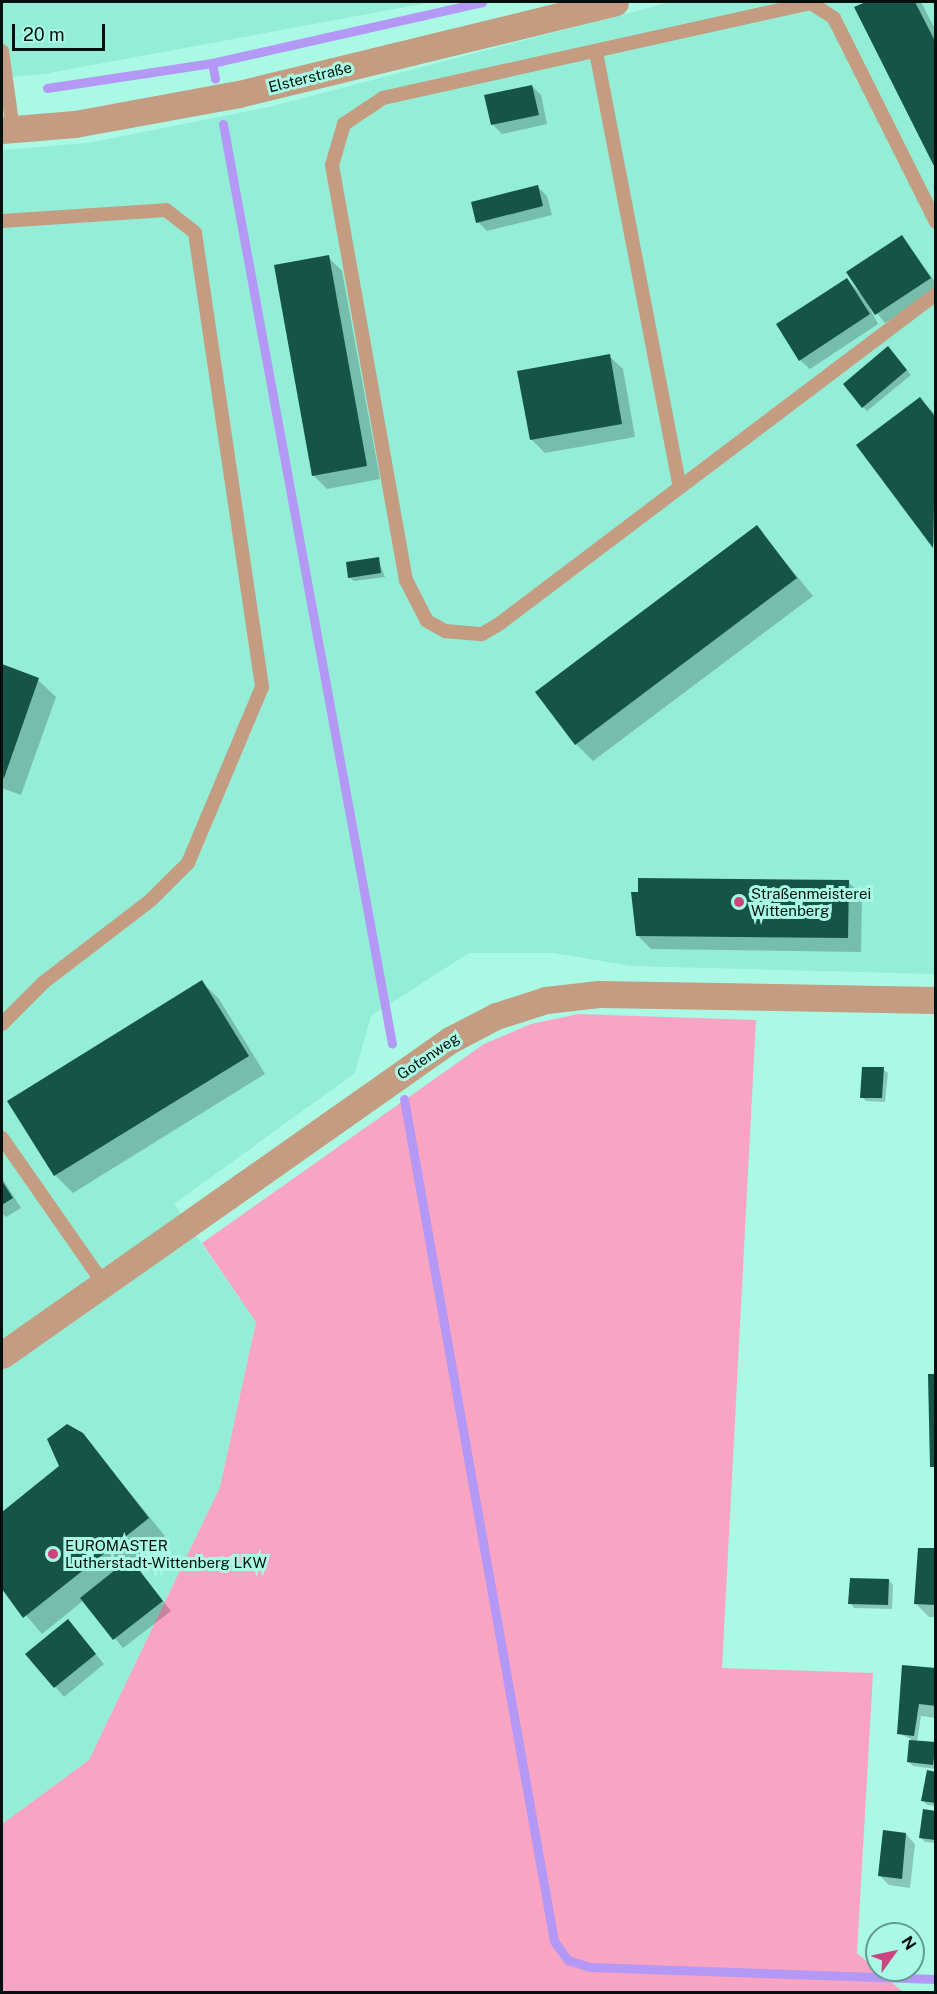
<!DOCTYPE html>
<html>
<head>
<meta charset="utf-8">
<style>
  body { margin:0 }
  #map { position:relative; width:937px; height:1994px; overflow:hidden; background:#aaf9e5; font-family:"Public Sans",sans-serif }
  div>[style] { position:absolute }
  [style*='--x'] { left:calc(var(--x)*1px); top:calc(var(--y)*1px); width:calc(var(--w)*1px); rotate:calc(var(--a)*1deg) }
  .built>* { inset:0; background:#94edd7 }
  .green>* { inset:0; background:#f8a4c2 }
  .shadow>* { inset:0; background:#0003 }
  .stream>* { height:9px; margin:-4.5px; padding:0 4.5px; transform-origin:4.5px; border-radius:4.5px; background:#b498f6 }
  .building>* { inset:0; background:#165448 }
  .lane>* { height:14px; margin:-7px; padding:0 7px; transform-origin:7px; border-radius:7px; background:#c49c81 }
  .street>* { height:27px; margin:-13.5px; padding:0 13.5px; transform-origin:13.5px; border-radius:13.5px; background:#c49c81 }
  .dots>* { width:16px; height:16px; translate:-50% -50%; box-sizing:border-box; border:3px solid #aaf9e5; border-radius:50% }
  span { translate:-50% -50%; white-space:nowrap; text-align:center; line-height:1.15; -webkit-text-stroke:6px #aaf9e5; paint-order:stroke }
  .street-label { font-size:15px; color:#00110d }
  .poi-label { font-size:15px; color:#00110d }
  .left { translate:0 -50%; text-align:left }
  .frame { position:absolute; inset:0; border:3px solid #00110d; pointer-events:none }
  .north { position:absolute; left:865px; top:1922px; width:60px; height:60px; box-sizing:border-box; background:#aaf9e5; border:2px solid #669c8f; border-radius:50%; rotate:57deg; font-size:16px; font-weight:700; line-height:24px; text-align:center; color:#00110d }
  .north::after { content:''; display:block; margin:auto; width:21px; height:27px; background:#cb437f; clip-path:polygon(50% 0,100% 100%,50% 72%,0 100%) }
  .scale { position:absolute; left:12px; top:24px; width:93px; height:27px; box-sizing:border-box; border:3px solid #00110d; border-top:0; padding-left:8px; font-size:18px; line-height:21px; white-space:nowrap; color:#00110d; -webkit-text-stroke:4px #aaf9e5; paint-order:stroke }
</style>
</head>
<body>
<div id="map">
  <div class="built">
    <i style="clip-path:polygon(2px 2px,432px 2px,44px 74px,2px 78px)"></i>
    <i style="clip-path:polygon(671px 2px,935px 2px,935px 974px,631px 966px,554px 953px,469px 953px,371px 1016px,355px 1073px,174px 1204px,256px 1322px,220px 1487px,89px 1760px,2px 1824px,2px 150px,88px 143px,269px 107px)"></i>
  </div>
  <div class="green">
    <i style="clip-path:polygon(578px 1014px,756px 1020px,722px 1668px,873px 1673px,857px 1953px,903px 1992px,2px 1992px,2px 1824px,89px 1760px,220px 1487px,256px 1322px,202px 1243px,484px 1044px,531px 1024px)"></i>
  </div>
  <div class="shadow">
    <i style="clip-path:polygon(869px 2px,921px 2px,936px 31px,936px 167px,856px 8px)"></i>
    <i style="clip-path:polygon(532px 86px,541px 95px,547px 124px,502px 134px,493px 125px)"></i>
    <i style="clip-path:polygon(537px 186px,547px 196px,552px 215px,487px 231px,478px 222px)"></i>
    <i style="clip-path:polygon(902px 237px,936px 283px,936px 290px,885px 323px,864px 297px,878px 324px,810px 369px,800px 360px,847px 279px,860px 293px)"></i>
    <i style="clip-path:polygon(328px 257px,342px 271px,380px 479px,327px 489px,313px 475px)"></i>
    <i style="clip-path:polygon(892px 353px,911px 375px,867px 411px,863px 407px)"></i>
    <i style="clip-path:polygon(609px 356px,623px 369px,635px 437px,545px 453px,531px 439px)"></i>
    <i style="clip-path:polygon(920px 399px,936px 415px,936px 548px,858px 445px)"></i>
    <i style="clip-path:polygon(757px 527px,813px 596px,593px 761px,576px 744px)"></i>
    <i style="clip-path:polygon(378px 559px,385px 577px,354px 581px,349px 577px)"></i>
    <i style="clip-path:polygon(2px 666px,38px 680px,56px 697px,21px 795px,2px 788px)"></i>
    <i style="clip-path:polygon(848px 882px,862px 895px,861px 952px,651px 949px,637px 935px)"></i>
    <i style="clip-path:polygon(202px 982px,219px 999px,265px 1074px,73px 1193px,55px 1175px)"></i>
    <i style="clip-path:polygon(883px 1069px,888px 1073px,885px 1102px,866px 1101px,862px 1097px)"></i>
    <i style="clip-path:polygon(2px 1178px,21px 1208px,6px 1217px,2px 1213px)"></i>
    <i style="clip-path:polygon(82px 1434px,165px 1536px,132px 1562px,171px 1611px,123px 1648px,84px 1600px,42px 1634px,2px 1587px,2px 1514px,61px 1466px)"></i>
    <i style="clip-path:polygon(936px 1549px,936px 1617px,929px 1617px,915px 1603px)"></i>
    <i style="clip-path:polygon(889px 1580px,893px 1585px,892px 1609px,854px 1608px,850px 1603px)"></i>
    <i style="clip-path:polygon(68px 1621px,104px 1664px,64px 1697px,28px 1654px)"></i>
    <i style="clip-path:polygon(936px 1669px,936px 1718px,921px 1716px,917px 1742px,936px 1743px,936px 1769px,913px 1766px,908px 1761px,911px 1739px,898px 1733px)"></i>
    <i style="clip-path:polygon(936px 1773px,936px 1806px,927px 1805px,923px 1801px)"></i>
    <i style="clip-path:polygon(936px 1813px,936px 1843px,925px 1842px,921px 1838px)"></i>
    <i style="clip-path:polygon(906px 1834px,915px 1844px,910px 1888px,889px 1885px,880px 1876px)"></i>
  </div>
  <div class="stream">
    <i style="--x:212;--y:63;--w:16;--a:79"></i>
    <i style="--x:47;--y:88;--w:167;--a:-8.6"></i>
    <i style="--x:212;--y:63;--w:277;--a:-12.7"></i>
    <i style="--x:223;--y:124;--w:935;--a:79.59"></i>
    <i style="--x:404;--y:1099;--w:855;--a:79.9"></i>
    <i style="--x:554;--y:1941;--w:24;--a:54"></i>
    <i style="--x:568;--y:1960;--w:22;--a:18"></i>
    <i style="--x:589;--y:1967;--w:347;--a:2"></i>
  </div>
  <div class="building">
    <i style="clip-path:polygon(866px 2px,915px 2px,936px 43px,936px 170px,854px 7px)"></i>
    <i style="clip-path:polygon(532px 85px,539px 115px,491px 125px,484px 95px)"></i>
    <i style="clip-path:polygon(538px 185px,543px 206px,476px 223px,471px 202px)"></i>
    <i style="clip-path:polygon(902px 235px,931px 278px,875px 315px,846px 272px)"></i>
    <i style="clip-path:polygon(329px 255px,367px 466px,312px 476px,274px 265px)"></i>
    <i style="clip-path:polygon(847px 278px,870px 314px,799px 361px,776px 324px)"></i>
    <i style="clip-path:polygon(888px 346px,907px 370px,862px 408px,843px 384px)"></i>
    <i style="clip-path:polygon(610px 354px,622px 424px,530px 440px,517px 371px)"></i>
    <i style="clip-path:polygon(920px 397px,936px 418px,933px 548px,856px 445px)"></i>
    <i style="clip-path:polygon(757px 525px,797px 578px,575px 745px,535px 692px)"></i>
    <i style="clip-path:polygon(379px 557px,381px 573px,348px 578px,346px 562px)"></i>
    <i style="clip-path:polygon(2px 664px,39px 678px,4px 778px,2px 777px)"></i>
    <i style="clip-path:polygon(638px 878px,849px 880px,848px 938px,636px 936px,631px 892px,638px 892px)"></i>
    <i style="clip-path:polygon(202px 980px,249px 1056px,54px 1176px,7px 1101px)"></i>
    <i style="clip-path:polygon(862px 1067px,884px 1067px,882px 1098px,860px 1098px)"></i>
    <i style="clip-path:polygon(2px 1181px,13px 1198px,2px 1205px)"></i>
    <i style="clip-path:polygon(928px 1374px,936px 1374px,936px 1467px,930px 1467px)"></i>
    <i style="clip-path:polygon(67px 1424px,83px 1433px,149px 1518px,23px 1618px,2px 1589px,2px 1512px,59px 1466px,47px 1439px)"></i>
    <i style="clip-path:polygon(918px 1548px,936px 1548px,936px 1605px,914px 1604px)"></i>
    <i style="clip-path:polygon(130px 1558px,163px 1601px,113px 1640px,80px 1598px)"></i>
    <i style="clip-path:polygon(850px 1578px,889px 1579px,888px 1605px,848px 1604px)"></i>
    <i style="clip-path:polygon(68px 1619px,96px 1654px,54px 1688px,25px 1654px)"></i>
    <i style="clip-path:polygon(902px 1665px,936px 1668px,936px 1706px,919px 1704px,914px 1736px,897px 1734px)"></i>
    <i style="clip-path:polygon(909px 1740px,936px 1742px,933px 1765px,907px 1762px)"></i>
    <i style="clip-path:polygon(927px 1770px,936px 1772px,936px 1803px,921px 1801px)"></i>
    <i style="clip-path:polygon(923px 1809px,936px 1811px,936px 1840px,919px 1838px)"></i>
    <i style="clip-path:polygon(883px 1830px,906px 1833px,902px 1879px,878px 1876px)"></i>
  </div>
  <div class="lane">
    <i style="--x:2;--y:51;--w:79;--a:82"></i>
    <i style="--x:596;--y:52;--w:443;--a:79.1"></i>
    <i style="--x:2;--y:221;--w:164;--a:-3.8"></i>
    <i style="--x:166;--y:210;--w:37;--a:38"></i>
    <i style="--x:195;--y:233;--w:459;--a:81.6"></i>
    <i style="--x:262;--y:687;--w:191;--a:112.8"></i>
    <i style="--x:188;--y:863;--w:52;--a:135"></i>
    <i style="--x:151;--y:900;--w:136;--a:142.5"></i>
    <i style="--x:43;--y:983;--w:58;--a:135"></i>
    <i style="--x:936;--y:222;--w:228;--a:-116.6"></i>
    <i style="--x:834;--y:18;--w:27;--a:-147"></i>
    <i style="--x:811;--y:3;--w:438;--a:167.5"></i>
    <i style="--x:383;--y:98;--w:47;--a:146.3"></i>
    <i style="--x:344;--y:124;--w:43;--a:106.3"></i>
    <i style="--x:332;--y:165;--w:422;--a:79.9"></i>
    <i style="--x:406;--y:580;--w:46;--a:62.9"></i>
    <i style="--x:427;--y:621;--w:21;--a:29"></i>
    <i style="--x:445;--y:631;--w:37;--a:5"></i>
    <i style="--x:482;--y:634;--w:20;--a:-30"></i>
    <i style="--x:499;--y:624;--w:548;--a:-37.06"></i>
    <i style="--x:2;--y:1138;--w:177;--a:55.1"></i>
  </div>
  <div class="street">
    <i style="--x:2;--y:130;--w:73;--a:-4.7"></i>
    <i style="--x:75;--y:124;--w:167;--a:-10.4"></i>
    <i style="--x:239;--y:94;--w:387;--a:-13.7"></i>
    <i style="--x:2;--y:1355;--w:548;--a:-35.11"></i>
    <i style="--x:450;--y:1040;--w:52;--a:-27.6"></i>
    <i style="--x:496;--y:1016;--w:52;--a:-17.7"></i>
    <i style="--x:546;--y:1000;--w:53;--a:-6.5"></i>
    <i style="--x:599;--y:994;--w:337;--a:1"></i>
  </div>
  <div class="dots">
    <i style="left:739px;top:902px;background:#cb437f"></i>
    <i style="left:53px;top:1554px;background:#cb437f"></i>
  </div>
  <div class="street-label">
    <span style="left:310px;top:77px;rotate:-14deg">Elsterstraße</span>
    <span style="left:428px;top:1056px;rotate:-34deg">Gotenweg</span>
  </div>
  <div class="poi-label">
    <span class="left" style="left:751px;top:902px">Straßenmeisterei<br>Wittenberg</span>
    <span class="left" style="left:65px;top:1554px">EUROMASTER<br>Lutherstadt-Wittenberg LKW</span>
  </div>
  <div class="frame"></div>
  <div class="north">N</div>
  <div class="scale">20 m</div>
</div>
</body>
</html>
